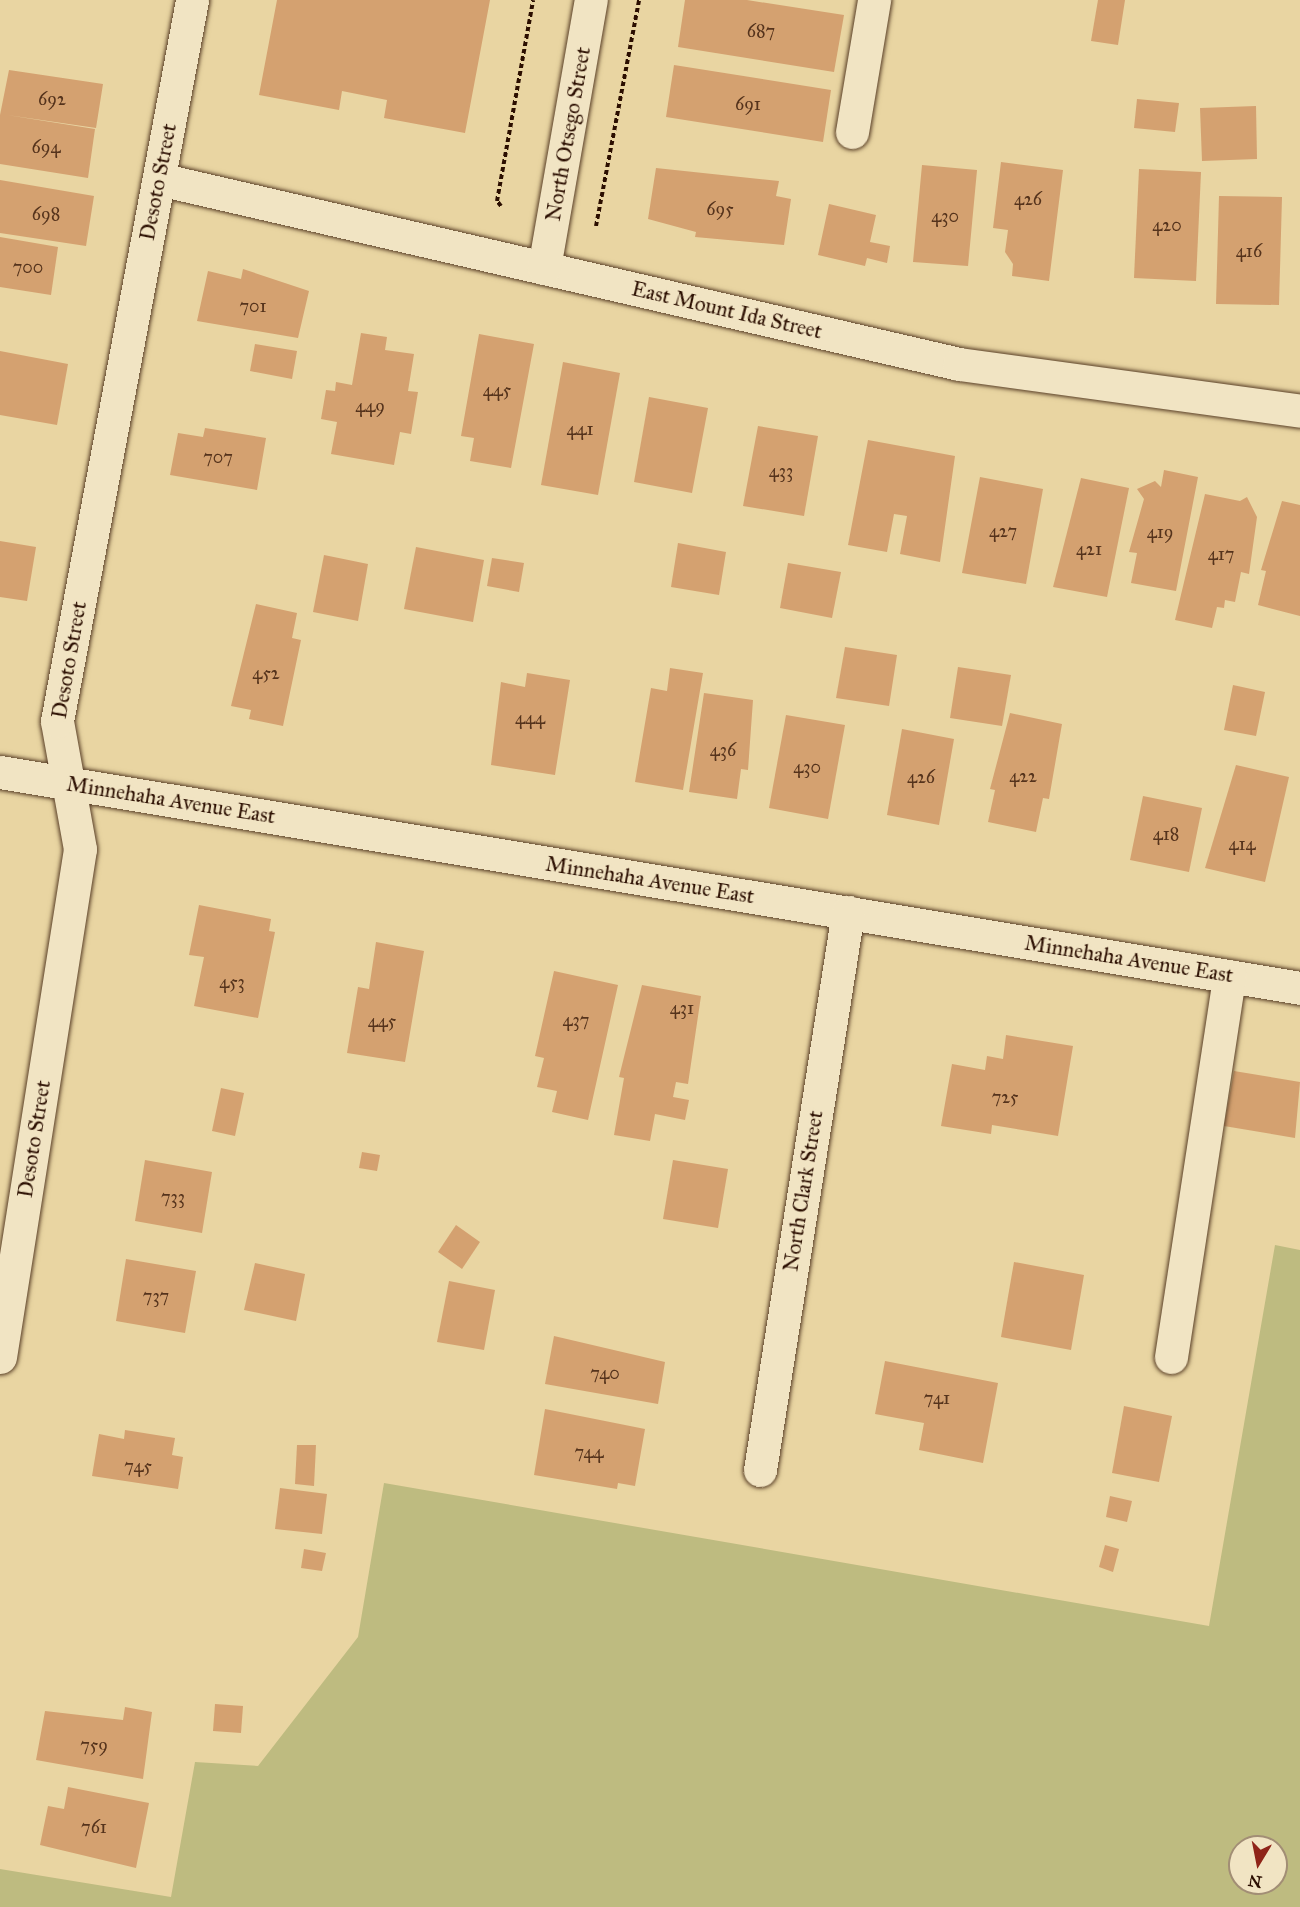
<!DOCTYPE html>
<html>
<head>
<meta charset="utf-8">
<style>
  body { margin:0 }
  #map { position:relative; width:1300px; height:1907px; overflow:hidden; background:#e9d5a2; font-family:"IM FELL Great Primer",serif }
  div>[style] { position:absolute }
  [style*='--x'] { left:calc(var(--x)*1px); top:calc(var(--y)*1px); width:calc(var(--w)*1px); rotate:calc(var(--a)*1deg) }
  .green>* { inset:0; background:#bebb80 }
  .building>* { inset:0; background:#d4a170 }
  .path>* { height:4px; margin-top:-2px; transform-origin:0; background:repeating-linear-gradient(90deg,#2b0e00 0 4.5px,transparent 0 7.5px) }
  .roads { filter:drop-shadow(0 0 2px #5a4028) drop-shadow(0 0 2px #5a4028) }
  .minor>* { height:33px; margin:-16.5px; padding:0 16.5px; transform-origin:16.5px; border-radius:16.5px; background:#f1e4c3 }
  span { translate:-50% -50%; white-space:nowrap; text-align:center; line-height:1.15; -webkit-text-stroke:4.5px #f1e4c3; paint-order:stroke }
  .number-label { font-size:18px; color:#55331c }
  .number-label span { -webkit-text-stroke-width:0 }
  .street-label { font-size:21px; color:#2b0e00 }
  .north { position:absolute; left:1228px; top:1835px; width:60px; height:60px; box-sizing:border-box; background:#f1e4c3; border:2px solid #a28e75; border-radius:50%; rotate:190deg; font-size:16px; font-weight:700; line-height:24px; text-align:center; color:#2b0e00 }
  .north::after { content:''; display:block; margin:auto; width:21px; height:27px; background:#8f2418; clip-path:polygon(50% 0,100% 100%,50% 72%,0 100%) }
</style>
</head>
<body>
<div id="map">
  <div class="green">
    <i style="clip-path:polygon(evenodd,1275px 1245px,1300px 1250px,1300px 1907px,0 1907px,0 1869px,171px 1897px,195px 1762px,258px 1766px,358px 1637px,384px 1483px,1209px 1626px,1275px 1245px,1240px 1847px,1276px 1847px,1276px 1883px,1240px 1883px,1240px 1847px)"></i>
  </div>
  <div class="building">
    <i style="clip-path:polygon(277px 0,490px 0,465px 133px,384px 118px,387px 100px,342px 91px,339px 110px,259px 95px)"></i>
    <i style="clip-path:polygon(685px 0,747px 0,844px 15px,834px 72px,678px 47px)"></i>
    <i style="clip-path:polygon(1098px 0,1125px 0,1118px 45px,1091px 41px)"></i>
    <i style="clip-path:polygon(674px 65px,831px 90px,823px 142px,666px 117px)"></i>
    <i style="clip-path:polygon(9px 70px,103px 84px,96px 128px,7px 115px,95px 129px,88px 178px,0 164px,0 115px)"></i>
    <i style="clip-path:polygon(1137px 99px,1179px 103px,1175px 132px,1134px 128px)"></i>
    <i style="clip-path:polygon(1256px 106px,1257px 159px,1202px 161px,1200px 108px)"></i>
    <i style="clip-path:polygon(1001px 162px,1063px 170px,1049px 281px,1012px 276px,1013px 264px,1005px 252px,1008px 230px,993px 228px)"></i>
    <i style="clip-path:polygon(922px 165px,977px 170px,968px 266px,913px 262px)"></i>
    <i style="clip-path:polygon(656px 168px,779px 181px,776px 196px,791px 199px,784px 245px,695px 237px,696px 232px,648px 219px)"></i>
    <i style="clip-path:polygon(1139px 169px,1201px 172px,1196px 281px,1134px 278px)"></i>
    <i style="clip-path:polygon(0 180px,94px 196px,86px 246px,0 233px)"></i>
    <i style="clip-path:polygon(1219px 196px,1282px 197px,1279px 305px,1216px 304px)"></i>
    <i style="clip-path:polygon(829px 204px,876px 215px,870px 242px,890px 246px,887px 263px,867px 258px,865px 266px,818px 255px)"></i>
    <i style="clip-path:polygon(0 237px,58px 247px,51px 295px,0 287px)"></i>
    <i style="clip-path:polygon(243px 269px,309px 291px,298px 338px,197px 321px,208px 271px,241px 279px)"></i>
    <i style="clip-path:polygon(361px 333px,387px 337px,385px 350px,414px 354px,408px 391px,418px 392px,411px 434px,400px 432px,394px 465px,331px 454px,337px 422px,321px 419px,326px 390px,335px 391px,336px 382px,352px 385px)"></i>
    <i style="clip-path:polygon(479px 334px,534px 344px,511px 468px,470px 461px,474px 438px,461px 436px)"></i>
    <i style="clip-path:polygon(255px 344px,297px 351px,292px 379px,250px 371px)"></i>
    <i style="clip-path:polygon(0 351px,68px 364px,57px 425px,0 415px)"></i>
    <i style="clip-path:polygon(563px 362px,620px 373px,598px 495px,541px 485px)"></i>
    <i style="clip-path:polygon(649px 397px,708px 408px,692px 493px,634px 482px)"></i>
    <i style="clip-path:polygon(758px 426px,818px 436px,804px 516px,743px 506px)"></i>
    <i style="clip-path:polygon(205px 428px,266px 438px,257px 490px,170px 475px,178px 433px,203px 437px)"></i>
    <i style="clip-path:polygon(868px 440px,955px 456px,940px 562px,900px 554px,907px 516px,894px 514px,887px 552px,848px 545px)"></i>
    <i style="clip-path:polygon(1164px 470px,1198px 477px,1176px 591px,1131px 583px,1137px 553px,1129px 552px,1144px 499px,1137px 489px,1155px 481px,1161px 487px)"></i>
    <i style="clip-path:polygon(980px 477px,1043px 489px,1026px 584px,962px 573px)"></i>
    <i style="clip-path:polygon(1081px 478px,1129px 488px,1107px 597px,1053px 587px)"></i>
    <i style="clip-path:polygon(1205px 494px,1240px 501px,1247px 497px,1257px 517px,1249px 574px,1241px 572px,1235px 602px,1225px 600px,1224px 608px,1217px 607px,1212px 628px,1175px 620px)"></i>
    <i style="clip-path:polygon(1282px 501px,1300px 505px,1300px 616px,1258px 605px,1266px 571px,1261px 570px)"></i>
    <i style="clip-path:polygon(0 541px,36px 547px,27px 601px,0 597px)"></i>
    <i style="clip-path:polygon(678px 543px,726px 552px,719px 595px,671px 587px)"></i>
    <i style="clip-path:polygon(416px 547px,484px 560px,473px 622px,404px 609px)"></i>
    <i style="clip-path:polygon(324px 555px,368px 564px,358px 621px,313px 612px)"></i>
    <i style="clip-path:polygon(492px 558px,524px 563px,519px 592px,487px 586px)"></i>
    <i style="clip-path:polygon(788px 563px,841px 572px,832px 618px,780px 608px)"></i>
    <i style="clip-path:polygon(256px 604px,297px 613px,292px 638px,301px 640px,283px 726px,249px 719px,251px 710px,231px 706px)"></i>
    <i style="clip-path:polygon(845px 647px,897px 655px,889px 706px,836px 698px)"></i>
    <i style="clip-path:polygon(958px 667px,1011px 675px,1002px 726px,950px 718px)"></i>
    <i style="clip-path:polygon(670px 668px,703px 673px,683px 790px,635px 782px,651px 688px,667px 691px)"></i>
    <i style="clip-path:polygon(527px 673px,570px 680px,555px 775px,491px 765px,501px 682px,525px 687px)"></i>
    <i style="clip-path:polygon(1233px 685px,1265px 692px,1256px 736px,1224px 730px)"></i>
    <i style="clip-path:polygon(704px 693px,753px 700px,748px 770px,741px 769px,737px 799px,689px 792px)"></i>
    <i style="clip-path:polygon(1010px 713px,1062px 724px,1049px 799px,1043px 798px,1036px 832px,988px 822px,995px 790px,990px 789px)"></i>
    <i style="clip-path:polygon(786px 715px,845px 725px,828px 819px,769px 808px)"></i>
    <i style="clip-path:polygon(902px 729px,954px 739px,939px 825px,887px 815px)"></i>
    <i style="clip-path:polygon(1236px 765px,1289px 777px,1265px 882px,1205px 868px)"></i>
    <i style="clip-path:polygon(1143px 796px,1202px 808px,1189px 872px,1130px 860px)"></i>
    <i style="clip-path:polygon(199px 905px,271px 919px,269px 931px,275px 932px,258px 1018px,194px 1006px,204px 957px,189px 955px)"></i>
    <i style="clip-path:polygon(376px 942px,424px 951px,405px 1062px,347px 1053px,358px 987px,369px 989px)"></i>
    <i style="clip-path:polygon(554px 971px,618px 985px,588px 1120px,552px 1112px,557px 1091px,537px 1087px,544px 1058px,535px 1056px)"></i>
    <i style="clip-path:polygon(642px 985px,701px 996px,688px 1084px,676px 1082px,673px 1097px,689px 1100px,685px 1120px,655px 1114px,650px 1141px,614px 1135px,624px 1078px,619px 1077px)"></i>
    <i style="clip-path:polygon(1006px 1035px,1073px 1046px,1058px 1136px,992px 1125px,991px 1134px,941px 1126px,952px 1064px,985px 1070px,987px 1056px,1003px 1059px)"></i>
    <i style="clip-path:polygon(1234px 1071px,1300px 1082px,1295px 1138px,1224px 1126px)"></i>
    <i style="clip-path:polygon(221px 1088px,244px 1093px,235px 1136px,212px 1131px)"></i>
    <i style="clip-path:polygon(362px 1152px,380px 1155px,377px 1171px,359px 1168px)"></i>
    <i style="clip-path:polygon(145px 1160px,212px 1172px,202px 1233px,135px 1221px)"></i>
    <i style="clip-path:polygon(673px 1160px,728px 1169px,718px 1228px,663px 1219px)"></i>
    <i style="clip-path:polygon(456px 1225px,480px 1242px,462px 1269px,438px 1252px)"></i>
    <i style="clip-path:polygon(126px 1259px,196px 1271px,185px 1333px,116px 1321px)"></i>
    <i style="clip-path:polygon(1014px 1262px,1084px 1275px,1071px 1350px,1001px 1337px)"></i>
    <i style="clip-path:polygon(255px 1263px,305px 1274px,296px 1321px,244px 1310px)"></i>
    <i style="clip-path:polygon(449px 1281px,495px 1290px,484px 1350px,437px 1342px)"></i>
    <i style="clip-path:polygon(554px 1336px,665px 1362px,658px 1404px,545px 1384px)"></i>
    <i style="clip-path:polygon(885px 1361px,998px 1383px,983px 1463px,919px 1450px,924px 1423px,875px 1414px)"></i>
    <i style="clip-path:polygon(1124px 1406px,1172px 1416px,1159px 1482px,1112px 1473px)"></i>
    <i style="clip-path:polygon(545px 1409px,645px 1429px,635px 1486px,618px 1483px,617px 1489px,534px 1475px)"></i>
    <i style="clip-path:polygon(125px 1430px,175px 1438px,172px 1455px,183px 1457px,178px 1489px,92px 1476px,99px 1434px,124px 1439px)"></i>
    <i style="clip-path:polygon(297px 1445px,316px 1445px,314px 1486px,295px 1484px)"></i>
    <i style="clip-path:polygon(280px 1488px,327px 1494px,322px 1534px,275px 1529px)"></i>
    <i style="clip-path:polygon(1110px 1496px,1132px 1501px,1127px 1522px,1106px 1517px)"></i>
    <i style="clip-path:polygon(1105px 1545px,1119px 1549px,1113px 1572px,1099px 1567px)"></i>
    <i style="clip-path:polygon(304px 1549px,326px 1553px,322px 1571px,301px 1568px)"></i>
    <i style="clip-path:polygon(215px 1704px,243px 1706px,241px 1733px,213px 1731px)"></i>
    <i style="clip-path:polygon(125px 1707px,152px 1712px,143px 1779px,36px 1760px,45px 1711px,123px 1720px)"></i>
    <i style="clip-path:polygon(68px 1787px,149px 1803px,136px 1868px,40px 1845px,48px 1806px,64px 1809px)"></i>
  </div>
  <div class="path">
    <i style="--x:501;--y:206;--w:6;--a:-129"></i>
    <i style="--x:497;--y:201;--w:204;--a:-79.8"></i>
    <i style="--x:596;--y:226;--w:230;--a:-79.2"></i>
  </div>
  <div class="roads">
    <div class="minor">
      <i style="--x:852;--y:132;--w:134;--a:-80.5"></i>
      <i style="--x:159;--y:179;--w:821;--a:13.02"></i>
      <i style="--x:959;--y:364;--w:344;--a:7.8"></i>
      <i style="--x:544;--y:268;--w:272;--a:-80.1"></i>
      <i style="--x:0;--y:772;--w:1318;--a:9.43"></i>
      <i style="--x:0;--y:1357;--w:514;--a:-81.05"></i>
      <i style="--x:80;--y:849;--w:130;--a:-100.2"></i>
      <i style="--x:57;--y:721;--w:734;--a:-79.39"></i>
      <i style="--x:1171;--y:1357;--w:385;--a:-81.3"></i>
      <i style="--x:760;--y:1470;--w:565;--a:-81.04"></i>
    </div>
  </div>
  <div class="number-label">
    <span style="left:761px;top:31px">687</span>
    <span style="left:52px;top:99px">692</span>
    <span style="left:748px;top:104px">691</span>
    <span style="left:46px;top:147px">694</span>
    <span style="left:1028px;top:199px">426</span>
    <span style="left:720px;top:209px">695</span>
    <span style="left:46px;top:214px">698</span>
    <span style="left:945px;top:216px">430</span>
    <span style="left:1167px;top:225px">420</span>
    <span style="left:1249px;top:251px">416</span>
    <span style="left:28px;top:267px">700</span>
    <span style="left:253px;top:306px">701</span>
    <span style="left:497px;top:390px">445</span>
    <span style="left:370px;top:406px">449</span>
    <span style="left:580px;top:429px">441</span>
    <span style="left:218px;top:457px">707</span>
    <span style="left:781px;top:471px">433</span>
    <span style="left:1003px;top:531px">427</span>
    <span style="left:1160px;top:532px">419</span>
    <span style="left:1089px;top:549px">421</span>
    <span style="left:1221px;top:554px">417</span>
    <span style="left:266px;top:673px">452</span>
    <span style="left:530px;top:718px">444</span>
    <span style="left:723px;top:750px">436</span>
    <span style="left:807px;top:767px">430</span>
    <span style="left:1023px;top:776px">422</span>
    <span style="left:921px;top:777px">426</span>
    <span style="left:1166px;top:834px">418</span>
    <span style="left:1242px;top:844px">414</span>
    <span style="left:232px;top:982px">453</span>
    <span style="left:682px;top:1008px">431</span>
    <span style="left:576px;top:1020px">437</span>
    <span style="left:382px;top:1021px">445</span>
    <span style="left:1005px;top:1097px">725</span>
    <span style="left:173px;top:1197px">733</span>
    <span style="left:156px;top:1296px">737</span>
    <span style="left:605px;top:1373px">740</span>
    <span style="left:937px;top:1398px">741</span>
    <span style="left:589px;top:1452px">744</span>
    <span style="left:138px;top:1466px">745</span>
    <span style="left:94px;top:1745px">759</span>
    <span style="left:94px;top:1827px">761</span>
  </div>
  <div class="street-label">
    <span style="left:568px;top:134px;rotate:-80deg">North Otsego Street</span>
    <span style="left:158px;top:182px;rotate:-79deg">Desoto Street</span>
    <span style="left:727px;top:310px;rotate:13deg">East Mount Ida Street</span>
    <span style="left:69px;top:660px;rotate:-80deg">Desoto Street</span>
    <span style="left:171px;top:800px;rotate:9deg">Minnehaha Avenue East</span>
    <span style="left:650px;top:880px;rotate:9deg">Minnehaha Avenue East</span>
    <span style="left:1129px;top:959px;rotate:9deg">Minnehaha Avenue East</span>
    <span style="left:34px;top:1139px;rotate:-81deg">Desoto Street</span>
    <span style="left:803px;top:1191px;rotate:-81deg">North Clark Street</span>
  </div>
  <div class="north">N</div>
</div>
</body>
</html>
